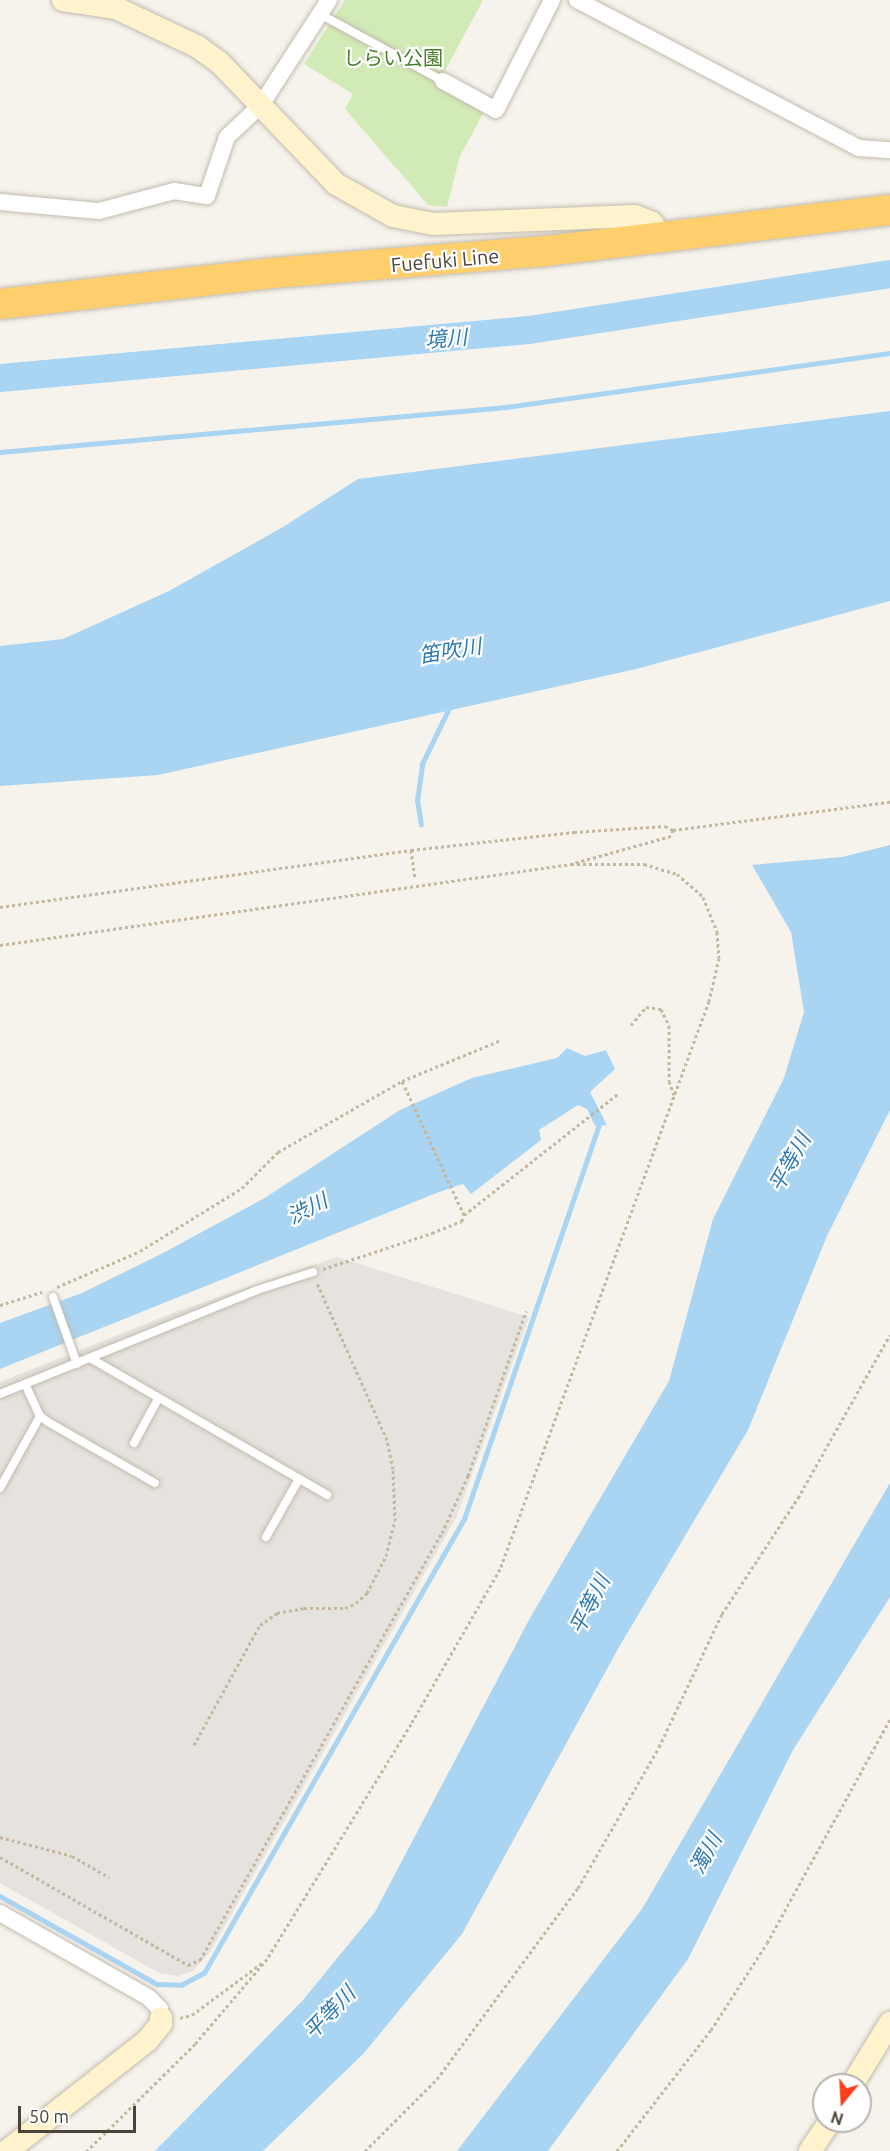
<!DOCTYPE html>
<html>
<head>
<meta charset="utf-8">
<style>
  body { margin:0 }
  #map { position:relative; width:890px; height:2151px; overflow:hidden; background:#f6f3ec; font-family:Ubuntu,"Noto Sans JP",sans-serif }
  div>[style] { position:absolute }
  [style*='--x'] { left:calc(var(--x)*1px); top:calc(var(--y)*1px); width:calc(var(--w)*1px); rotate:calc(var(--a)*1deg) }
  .industrial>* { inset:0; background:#e6e2dd }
  .green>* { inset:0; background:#d2eab5 }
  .water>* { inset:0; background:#a9d4f2 }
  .stream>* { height:4.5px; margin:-2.25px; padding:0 2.25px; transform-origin:2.25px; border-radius:2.25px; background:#a9d4f2 }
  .river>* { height:28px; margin:-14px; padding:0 14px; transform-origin:14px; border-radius:14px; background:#a9d4f2 }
  .path>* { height:3px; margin-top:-1.5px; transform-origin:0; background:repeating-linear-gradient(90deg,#c4b79f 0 3px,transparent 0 6px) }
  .roads { filter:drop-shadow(0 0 2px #c2bbae) drop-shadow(0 0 2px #c2bbae) }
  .lane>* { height:8px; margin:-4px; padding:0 4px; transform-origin:4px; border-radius:4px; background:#fff }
  .street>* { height:16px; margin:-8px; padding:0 8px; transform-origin:8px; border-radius:8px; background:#fff }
  .secondary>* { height:22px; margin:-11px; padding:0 11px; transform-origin:11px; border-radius:11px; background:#fff3cd }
  .highway>* { height:30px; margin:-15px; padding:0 15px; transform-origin:15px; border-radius:15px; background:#ffcf6e }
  span { translate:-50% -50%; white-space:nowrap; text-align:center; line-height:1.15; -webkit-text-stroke:4.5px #fff; paint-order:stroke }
  .park-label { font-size:20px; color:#4a7f2a }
  .street-label { font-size:20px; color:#4b4439 }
  .water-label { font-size:21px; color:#2e7ab2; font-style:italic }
  .north { position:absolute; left:812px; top:2073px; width:60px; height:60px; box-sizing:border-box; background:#fff; border:2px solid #b7b4b0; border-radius:50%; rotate:198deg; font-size:16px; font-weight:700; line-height:24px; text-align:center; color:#4b4439 }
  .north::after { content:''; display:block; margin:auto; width:21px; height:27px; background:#fc3f1d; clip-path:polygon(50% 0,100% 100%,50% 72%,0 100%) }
  .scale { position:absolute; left:18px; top:2106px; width:118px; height:27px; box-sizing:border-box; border:3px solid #4b4439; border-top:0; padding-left:8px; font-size:18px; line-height:21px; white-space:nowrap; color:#4b4439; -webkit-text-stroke:4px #fff; paint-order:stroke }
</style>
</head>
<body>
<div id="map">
  <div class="industrial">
    <i style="clip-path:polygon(337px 1257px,529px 1317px,457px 1516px,210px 1952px,193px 1971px,178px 1976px,159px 1973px,0 1883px,0 1382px,178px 1311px)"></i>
  </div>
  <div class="green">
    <i style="clip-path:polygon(345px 0,483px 0,445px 71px,485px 110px,460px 156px,447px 207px,428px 205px,345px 109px,353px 94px,304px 64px)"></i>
  </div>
  <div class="water">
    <i style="clip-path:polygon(890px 411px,890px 601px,636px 669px,158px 775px,0 786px,0 646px,63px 639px,169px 591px,283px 527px,358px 479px)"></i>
    <i style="clip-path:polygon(890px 845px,890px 1110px,827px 1236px,748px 1430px,619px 1647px,462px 1934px,364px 2053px,263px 2151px,155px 2151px,303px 2000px,375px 1912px,530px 1618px,669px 1381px,713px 1219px,784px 1078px,804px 1012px,791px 932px,752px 865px,842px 857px)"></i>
    <i style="clip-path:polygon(567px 1048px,585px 1056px,606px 1050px,615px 1069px,590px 1092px,607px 1125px,595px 1126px,587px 1109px,578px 1105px,539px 1130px,541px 1140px,471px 1194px,463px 1184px,439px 1192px,0 1369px,0 1323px,82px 1293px,163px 1253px,263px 1199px,400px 1110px,472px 1078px,557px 1058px)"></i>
    <i style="clip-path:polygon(890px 1483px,890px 1597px,793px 1750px,688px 1959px,548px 2151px,457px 2151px,642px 1909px)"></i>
  </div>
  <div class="stream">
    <i style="--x:0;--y:452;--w:508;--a:-5.08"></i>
    <i style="--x:506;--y:407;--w:388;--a:-8"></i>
    <i style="--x:421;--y:825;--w:24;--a:-99"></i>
    <i style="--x:417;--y:801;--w:37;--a:-82"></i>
    <i style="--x:422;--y:764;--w:64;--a:-64.2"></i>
    <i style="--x:0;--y:1896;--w:180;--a:29.3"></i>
    <i style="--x:157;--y:1984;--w:24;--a:2"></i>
    <i style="--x:181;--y:1985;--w:26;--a:-28"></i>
    <i style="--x:204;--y:1973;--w:523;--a:-60.2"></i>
    <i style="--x:464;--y:1519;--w:420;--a:-71.1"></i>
  </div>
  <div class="river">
    <i style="--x:0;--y:378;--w:531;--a:-5.18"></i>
    <i style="--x:529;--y:330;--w:365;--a:-8.8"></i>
  </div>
  <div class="path">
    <i style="--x:673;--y:830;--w:219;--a:-7.4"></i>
    <i style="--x:411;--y:850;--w:29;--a:82"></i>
    <i style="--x:0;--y:907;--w:415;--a:-7.9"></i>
    <i style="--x:411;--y:850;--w:164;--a:-6.3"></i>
    <i style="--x:574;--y:832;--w:91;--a:-3.8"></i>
    <i style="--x:665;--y:826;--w:9;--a:27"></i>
    <i style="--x:673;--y:830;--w:6;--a:108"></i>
    <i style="--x:671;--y:836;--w:104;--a:164.4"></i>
    <i style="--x:571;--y:864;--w:73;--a:0"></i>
    <i style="--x:644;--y:864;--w:34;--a:17"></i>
    <i style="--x:677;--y:874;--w:35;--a:41"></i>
    <i style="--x:703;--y:897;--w:38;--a:68"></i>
    <i style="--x:717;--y:932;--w:26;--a:86"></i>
    <i style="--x:719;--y:958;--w:44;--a:103.1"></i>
    <i style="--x:709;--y:1001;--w:605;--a:110.2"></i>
    <i style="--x:500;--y:1569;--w:179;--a:119.9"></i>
    <i style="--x:411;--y:1724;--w:276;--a:121.5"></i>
    <i style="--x:267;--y:1959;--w:111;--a:130.3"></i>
    <i style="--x:195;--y:2044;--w:152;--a:135.3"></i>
    <i style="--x:0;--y:945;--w:577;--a:-8.07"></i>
    <i style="--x:631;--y:1025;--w:23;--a:-50"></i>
    <i style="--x:646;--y:1007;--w:15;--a:8"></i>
    <i style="--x:661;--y:1009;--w:19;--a:65"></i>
    <i style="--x:669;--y:1026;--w:55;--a:90"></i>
    <i style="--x:669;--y:1081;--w:15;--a:70"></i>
    <i style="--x:464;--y:1215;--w:196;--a:-38.2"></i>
    <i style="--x:323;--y:1269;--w:115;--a:-18.3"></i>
    <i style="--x:432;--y:1233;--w:32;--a:-22"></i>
    <i style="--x:462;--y:1221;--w:6;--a:-72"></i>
    <i style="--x:464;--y:1215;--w:148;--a:-114.8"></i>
    <i style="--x:57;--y:1287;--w:90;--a:-23.4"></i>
    <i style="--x:140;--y:1251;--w:120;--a:-31.7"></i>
    <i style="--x:242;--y:1188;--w:51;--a:-45"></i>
    <i style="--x:278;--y:1152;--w:143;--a:-29.8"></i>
    <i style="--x:402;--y:1081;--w:107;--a:-22.5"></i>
    <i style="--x:0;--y:1305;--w:44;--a:-17.2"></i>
    <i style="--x:194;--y:1745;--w:137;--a:-61.2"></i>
    <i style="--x:260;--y:1625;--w:21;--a:-35"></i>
    <i style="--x:277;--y:1613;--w:27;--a:-10"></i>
    <i style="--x:304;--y:1608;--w:41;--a:0"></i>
    <i style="--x:345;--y:1608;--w:12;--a:-24"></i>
    <i style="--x:356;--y:1603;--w:15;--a:-42"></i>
    <i style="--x:367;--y:1593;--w:42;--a:-62.8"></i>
    <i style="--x:386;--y:1556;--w:36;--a:-76"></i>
    <i style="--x:395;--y:1521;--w:52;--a:-92.2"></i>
    <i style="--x:393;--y:1469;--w:30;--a:-102"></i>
    <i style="--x:387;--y:1440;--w:172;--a:-114"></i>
    <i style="--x:0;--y:1837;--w:74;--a:14.8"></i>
    <i style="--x:72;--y:1856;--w:43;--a:29.6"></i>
    <i style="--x:0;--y:1857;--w:217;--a:29.9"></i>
    <i style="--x:188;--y:1965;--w:13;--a:-23"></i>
    <i style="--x:200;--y:1960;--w:491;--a:-60.5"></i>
    <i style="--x:442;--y:1533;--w:63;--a:-65.5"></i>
    <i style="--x:468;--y:1476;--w:175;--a:-70.6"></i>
    <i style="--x:180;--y:2018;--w:12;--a:-14"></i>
    <i style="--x:192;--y:2015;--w:89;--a:-36.7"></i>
    <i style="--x:365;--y:2151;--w:102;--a:-45"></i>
    <i style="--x:437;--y:2079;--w:237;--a:-53.6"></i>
    <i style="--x:578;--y:1888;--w:163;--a:-60.1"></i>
    <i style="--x:659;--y:1747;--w:147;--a:-64.7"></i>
    <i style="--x:722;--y:1614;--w:139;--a:-56.8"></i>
    <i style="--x:798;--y:1498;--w:187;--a:-60.6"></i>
    <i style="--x:617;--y:2151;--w:153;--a:-52.2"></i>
    <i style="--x:711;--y:2030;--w:103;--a:-57.2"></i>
    <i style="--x:767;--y:1943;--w:256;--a:-61.2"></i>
  </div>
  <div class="roads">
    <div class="lane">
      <i style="--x:320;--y:14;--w:140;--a:28.6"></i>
      <i style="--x:53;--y:1297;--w:71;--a:70.3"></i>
      <i style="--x:90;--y:1358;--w:274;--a:30"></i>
      <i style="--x:25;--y:1384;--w:35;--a:65"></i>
      <i style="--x:40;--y:1416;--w:10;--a:37"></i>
      <i style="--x:48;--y:1422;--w:123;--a:29.7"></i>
      <i style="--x:0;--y:1394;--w:277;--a:-22"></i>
      <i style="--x:257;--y:1290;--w:59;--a:-17.8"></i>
      <i style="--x:134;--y:1443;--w:50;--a:-61.4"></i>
      <i style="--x:0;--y:1488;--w:82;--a:-60.9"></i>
      <i style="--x:266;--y:1537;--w:67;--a:-60.4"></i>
    </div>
    <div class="street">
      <i style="--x:577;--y:0;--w:318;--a:27.7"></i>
      <i style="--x:859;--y:148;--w:31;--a:4"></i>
      <i style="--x:443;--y:81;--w:60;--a:28.7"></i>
      <i style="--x:496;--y:110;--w:123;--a:-63"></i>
      <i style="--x:0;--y:202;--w:99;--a:5.2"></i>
      <i style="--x:99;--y:211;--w:78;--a:-14.9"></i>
      <i style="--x:174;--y:191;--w:33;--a:9"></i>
      <i style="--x:207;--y:196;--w:62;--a:-71.3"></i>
      <i style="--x:227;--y:137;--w:47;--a:-43.3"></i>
      <i style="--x:261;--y:105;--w:125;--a:-57.1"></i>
      <i style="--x:0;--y:1913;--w:170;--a:29.6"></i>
      <i style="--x:148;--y:1997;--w:17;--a:45"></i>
      <i style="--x:160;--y:2009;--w:9;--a:84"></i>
    </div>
    <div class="secondary">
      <i style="--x:63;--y:0;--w:54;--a:8.6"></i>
      <i style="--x:116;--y:8;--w:91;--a:25.4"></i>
      <i style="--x:198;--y:47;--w:27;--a:36"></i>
      <i style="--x:220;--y:63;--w:168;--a:46.2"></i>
      <i style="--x:336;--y:184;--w:65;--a:29.3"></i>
      <i style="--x:393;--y:216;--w:41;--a:11.3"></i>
      <i style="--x:433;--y:224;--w:202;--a:-2.3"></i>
      <i style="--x:635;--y:216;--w:18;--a:22"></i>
      <i style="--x:652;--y:223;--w:18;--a:56"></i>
      <i style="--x:852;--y:2085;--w:73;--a:-58.5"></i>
      <i style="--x:7;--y:2151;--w:178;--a:-38.2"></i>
      <i style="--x:147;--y:2041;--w:22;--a:-51"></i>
      <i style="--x:161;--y:2024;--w:6;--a:-90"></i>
      <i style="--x:810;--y:2151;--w:36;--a:-56"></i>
    </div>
    <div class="highway">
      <i style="--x:0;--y:304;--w:274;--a:-6.5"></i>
      <i style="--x:272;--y:273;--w:274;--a:-4.6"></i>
      <i style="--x:545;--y:251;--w:347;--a:-6.8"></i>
    </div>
  </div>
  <div class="park-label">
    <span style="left:393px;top:57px">しらい公園</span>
  </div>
  <div class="street-label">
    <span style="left:445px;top:260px;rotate:-5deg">Fuefuki Line</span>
  </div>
  <div class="water-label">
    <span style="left:446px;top:338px;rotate:-5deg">境川</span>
    <span style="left:450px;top:650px;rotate:-9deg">笛吹川</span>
    <span style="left:789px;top:1162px;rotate:-61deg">平等川</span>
    <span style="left:307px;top:1208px;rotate:-27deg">渋川</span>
    <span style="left:589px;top:1604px;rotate:-63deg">平等川</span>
    <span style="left:705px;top:1853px;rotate:-61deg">濁川</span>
    <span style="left:329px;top:2012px;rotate:-46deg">平等川</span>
  </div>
  <div class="north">N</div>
  <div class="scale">50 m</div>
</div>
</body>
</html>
